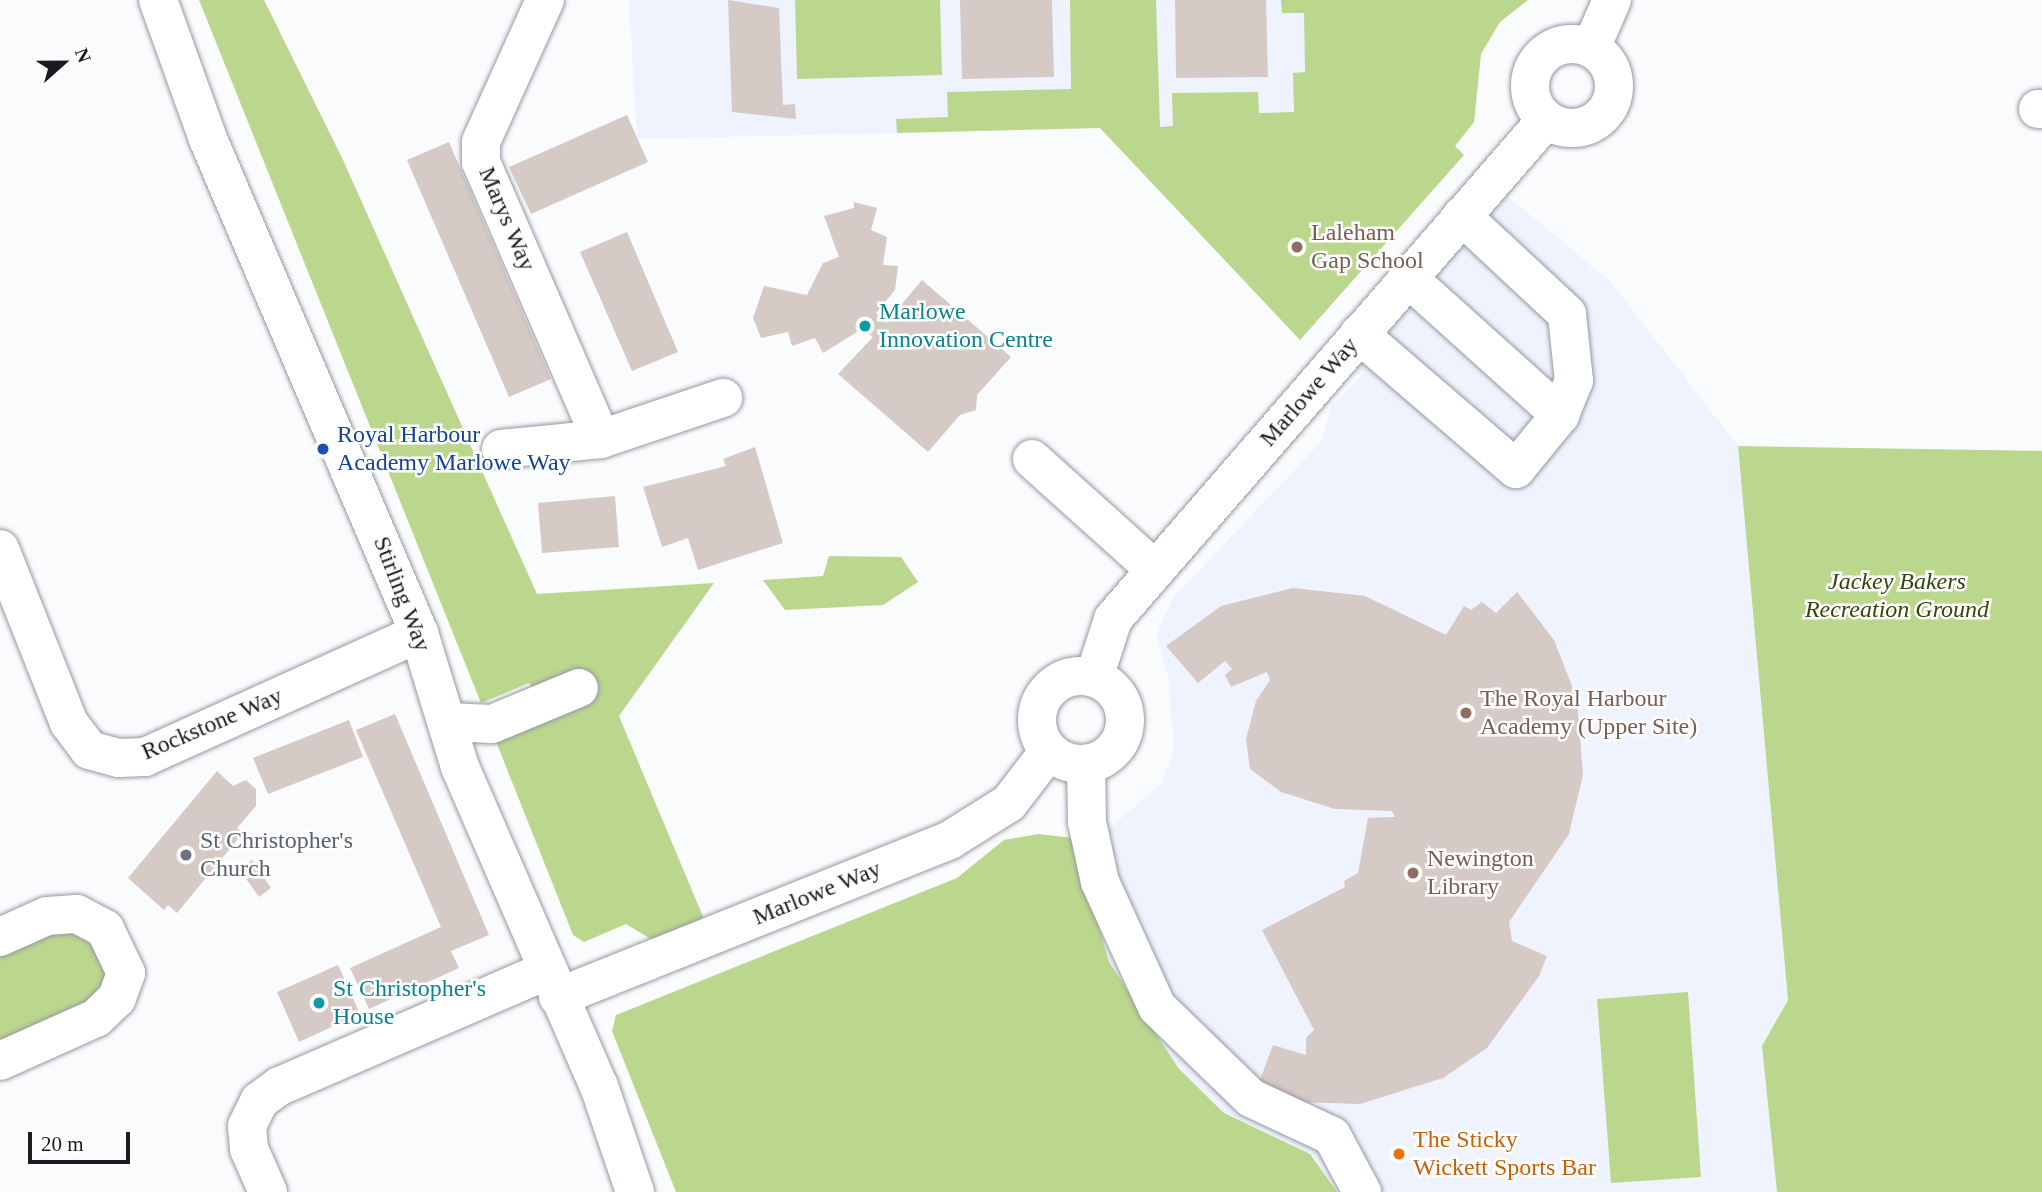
<!DOCTYPE html>
<html>
<head>
<meta charset="utf-8">
<style>
  body { margin:0 }
  #map { position:relative; width:2042px; height:1192px; overflow:hidden; background:#fafbfd; font-family:Georgia,serif }
  div>[style] { position:absolute }
  [style*='--x'] { left:calc(var(--x)*1px); top:calc(var(--y)*1px); width:calc(var(--w)*1px); rotate:calc(var(--a)*1deg) }
  .built>* { inset:0; background:#eff3fe }
  .green>* { inset:0; background:#bbd78d }
  .building>* { inset:0; background:#d6cac6 }
  .roads { filter:drop-shadow(0 0 2px #9599a3) drop-shadow(0 0 2px #9599a3) }
  .minor>* { height:38px; margin:-19px; padding:0 19px; transform-origin:19px; border-radius:19px; background:#fff }
  .minor>.ring { margin:-19px; padding:0; box-sizing:content-box; background:none; border:38px solid #fff; border-radius:50% }
  .dots>* { width:19px; height:19px; translate:-50% -50%; box-sizing:border-box; border:4px solid #fff; border-radius:50% }
  span { translate:-50% -50%; white-space:nowrap; text-align:center; line-height:1.15; -webkit-text-stroke:5px #fff; paint-order:stroke }
  .street-label { font-size:24px; color:#191b1e }
  .education-label { font-size:24px; color:#785e54 }
  .left { translate:0 -50%; text-align:left }
  .culture-label { font-size:24px; color:#0d838f }
  .transit-label { font-size:24px; color:#164399 }
  .park-label { font-size:24px; color:#344608; font-style:italic }
  .worship-label { font-size:24px; color:#5b616d }
  .food-label { font-size:24px; color:#c56008 }
  .north { position:absolute; left:28px; top:28px; width:70px; height:70px; -webkit-text-stroke:5px #fff; paint-order:stroke; rotate:69deg; font-size:19px; font-weight:700; line-height:28px; text-align:center; color:#191b1e }
  .north::after { content:''; display:block; margin:auto; width:24px; height:32px; background:#191b1e; clip-path:polygon(50% 0,100% 100%,50% 72%,0 100%) }
  .scale { position:absolute; left:28px; top:1132px; width:102px; height:32px; box-sizing:border-box; border:4px solid #191b1e; border-top:0; padding-left:9px; font-size:21px; line-height:24px; white-space:nowrap; color:#191b1e; -webkit-text-stroke:5px #fff; paint-order:stroke }
</style>
</head>
<body>
<div id="map">
  <div class="built">
    <i style="clip-path:polygon(629px 0,1528px 0,1500px 22px,1481px 54px,1474px 122px,1455px 146px,1464px 155px,1300px 340px,1100px 128px,637px 139px)"></i>
    <i style="clip-path:polygon(1505px 194px,1609px 280px,1738px 446px,1788px 1000px,1762px 1046px,1777px 1192px,781px 1192px,699px 981px,957px 878px,1004px 840px,1038px 834px,1073px 838px,1112px 826px,1162px 783px,1174px 749px,1168px 676px,1156px 636px,1173px 598px,1322px 441px,1331px 406px,1363px 374px,1354px 363px)"></i>
  </div>
  <div class="green">
    <i style="clip-path:polygon(199px 0,264px 0,343px 160px,537px 594px,714px 583px,619px 716px,704px 919px,654px 941px,626px 924px,584px 942px,573px 935px,495px 739px,555px 715px,529px 683px,481px 703px)"></i>
    <i style="clip-path:polygon(795px 0,940px 0,942px 75px,797px 79px)"></i>
    <i style="clip-path:polygon(1070px 0,1156px 0,1160px 127px,1173px 126px,1172px 93px,1258px 92px,1259px 113px,1294px 112px,1293px 73px,1305px 72px,1304px 13px,1282px 13px,1281px 0,1528px 0,1500px 22px,1481px 54px,1474px 122px,1455px 146px,1464px 155px,1300px 340px,1100px 128px,897px 133px,896px 119px,948px 117px,947px 92px,1071px 89px)"></i>
    <i style="clip-path:polygon(1738px 446px,2042px 451px,2042px 1192px,1777px 1192px,1762px 1046px,1788px 1000px)"></i>
    <i style="clip-path:polygon(829px 556px,901px 557px,918px 582px,883px 605px,785px 610px,763px 580px,823px 576px)"></i>
    <i style="clip-path:polygon(1038px 834px,1073px 838px,1109px 962px,1179px 1069px,1224px 1113px,1310px 1154px,1337px 1192px,676px 1192px,612px 1031px,616px 1015px,957px 878px,1004px 840px)"></i>
    <i style="clip-path:polygon(77px 927px,109px 959px,107px 991px,0 1053px,0 947px)"></i>
    <i style="clip-path:polygon(1688px 992px,1701px 1177px,1611px 1183px,1597px 999px)"></i>
  </div>
  <div class="building">
    <i style="clip-path:polygon(728px 0,779px 8px,783px 105px,795px 104px,796px 119px,732px 112px)"></i>
    <i style="clip-path:polygon(960px 0,1052px 0,1054px 77px,962px 79px)"></i>
    <i style="clip-path:polygon(1175px 0,1266px 0,1268px 77px,1176px 78px)"></i>
    <i style="clip-path:polygon(627px 115px,648px 162px,531px 214px,509px 167px)"></i>
    <i style="clip-path:polygon(449px 142px,551px 379px,509px 397px,407px 160px)"></i>
    <i style="clip-path:polygon(854px 202px,877px 208px,871px 230px,887px 237px,883px 265px,898px 266px,895px 290px,876px 313px,886px 323px,922px 280px,1011px 357px,977px 395px,976px 410px,960px 415px,928px 452px,838px 374px,873px 337px,862px 329px,823px 353px,815px 338px,792px 346px,788px 332px,761px 338px,753px 318px,764px 286px,807px 295px,823px 263px,839px 257px,824px 216px,854px 208px)"></i>
    <i style="clip-path:polygon(627px 232px,678px 352px,632px 371px,580px 252px)"></i>
    <i style="clip-path:polygon(755px 447px,783px 543px,698px 570px,688px 538px,662px 547px,643px 487px,726px 466px,723px 459px)"></i>
    <i style="clip-path:polygon(615px 496px,619px 547px,542px 553px,538px 503px)"></i>
    <i style="clip-path:polygon(1293px 588px,1365px 596px,1446px 635px,1464px 606px,1471px 610px,1482px 602px,1496px 613px,1517px 592px,1554px 640px,1577px 699px,1583px 775px,1569px 834px,1509px 922px,1512px 941px,1547px 956px,1539px 976px,1487px 1048px,1443px 1078px,1360px 1104px,1297px 1102px,1257px 1088px,1273px 1045px,1306px 1055px,1306px 1038px,1314px 1030px,1262px 930px,1345px 887px,1344px 881px,1358px 873px,1368px 818px,1395px 817px,1392px 811px,1335px 809px,1281px 792px,1250px 769px,1246px 739px,1256px 701px,1270px 680px,1267px 672px,1231px 687px,1225px 675px,1232px 669px,1225px 661px,1198px 683px,1166px 646px,1221px 606px)"></i>
    <i style="clip-path:polygon(395px 714px,489px 935px,451px 951px,459px 968px,369px 1009px,350px 968px,441px 927px,356px 730px)"></i>
    <i style="clip-path:polygon(349px 720px,363px 757px,268px 794px,253px 758px)"></i>
    <i style="clip-path:polygon(217px 771px,233px 786px,246px 780px,256px 789px,256px 806px,237px 828px,243px 833px,177px 913px,168px 905px,164px 910px,128px 878px)"></i>
    <i style="clip-path:polygon(252px 860px,271px 888px,259px 897px,239px 869px)"></i>
    <i style="clip-path:polygon(338px 965px,360px 1014px,299px 1042px,277px 992px)"></i>
  </div>
  <div class="roads">
    <div class="minor">
      <i style="--x:158;--y:0;--w:148;--a:70.2"></i>
      <i style="--x:208;--y:139;--w:537;--a:66.87"></i>
      <i style="--x:419;--y:633;--w:140;--a:73"></i>
      <i style="--x:460;--y:767;--w:348;--a:66.5"></i>
      <i style="--x:599;--y:1086;--w:112;--a:71.2"></i>
      <i style="--x:545;--y:0;--w:156;--a:114.3"></i>
      <i style="--x:481;--y:142;--w:20;--a:90"></i>
      <i style="--x:481;--y:162;--w:302;--a:66.6"></i>
      <i class="ring" style="left:1530px;top:44px;width:46px;height:46px"></i>
      <i style="--x:1591;--y:48;--w:52;--a:-66.4"></i>
      <i style="--x:2038;--y:109;--w:4;--a:0"></i>
      <i style="--x:1408;--y:278;--w:205;--a:42"></i>
      <i style="--x:1560;--y:415;--w:37;--a:-68"></i>
      <i style="--x:1574;--y:381;--w:67;--a:-96"></i>
      <i style="--x:1567;--y:314;--w:144;--a:-137"></i>
      <i style="--x:1359;--y:334;--w:207;--a:40.7"></i>
      <i style="--x:1516;--y:469;--w:70;--a:-50.8"></i>
      <i style="--x:501;--y:449;--w:100;--a:-5.7"></i>
      <i style="--x:601;--y:439;--w:129;--a:-18.6"></i>
      <i style="--x:1032;--y:459;--w:164;--a:42"></i>
      <i style="--x:0;--y:549;--w:187;--a:68.4"></i>
      <i style="--x:69;--y:723;--w:34;--a:53"></i>
      <i style="--x:89;--y:750;--w:31;--a:15"></i>
      <i style="--x:119;--y:758;--w:26;--a:-2"></i>
      <i style="--x:145;--y:757;--w:301;--a:-24.3"></i>
      <i class="ring" style="left:1037px;top:676px;width:50px;height:50px"></i>
      <i style="--x:1094;--y:678;--w:62;--a:-72.1"></i>
      <i style="--x:1113;--y:619;--w:661;--a:-49.05"></i>
      <i style="--x:448;--y:722;--w:44;--a:2.6"></i>
      <i style="--x:492;--y:724;--w:94;--a:-22.5"></i>
      <i style="--x:1086;--y:764;--w:58;--a:89"></i>
      <i style="--x:1087;--y:822;--w:61;--a:77.8"></i>
      <i style="--x:1100;--y:882;--w:137;--a:65.5"></i>
      <i style="--x:1157;--y:1007;--w:131;--a:44.1"></i>
      <i style="--x:1251;--y:1098;--w:89;--a:25.1"></i>
      <i style="--x:1332;--y:1136;--w:64;--a:61.8"></i>
      <i style="--x:0;--y:937;--w:51;--a:-24.1"></i>
      <i style="--x:47;--y:916;--w:30;--a:-4"></i>
      <i style="--x:77;--y:914;--w:32;--a:28"></i>
      <i style="--x:105;--y:929;--w:49;--a:64.5"></i>
      <i style="--x:126;--y:973;--w:27;--a:110"></i>
      <i style="--x:117;--y:998;--w:29;--a:136"></i>
      <i style="--x:96;--y:1018;--w:105;--a:155.9"></i>
      <i style="--x:558;--y:997;--w:422;--a:-21.8"></i>
      <i style="--x:950;--y:840;--w:70;--a:-32.1"></i>
      <i style="--x:1009;--y:803;--w:66;--a:-52.4"></i>
      <i style="--x:268;--y:1192;--w:47;--a:-113.8"></i>
      <i style="--x:249;--y:1149;--w:23;--a:-95"></i>
      <i style="--x:247;--y:1126;--w:28;--a:-64"></i>
      <i style="--x:259;--y:1101;--w:26;--a:-36"></i>
      <i style="--x:280;--y:1086;--w:292;--a:-23.4"></i>
    </div>
  </div>
  <div class="dots">
    <i style="left:1297px;top:247px;background:#8d6e63"></i>
    <i style="left:865px;top:326px;background:#0f9aa8"></i>
    <i style="left:323px;top:449px;background:#1a4fb4"></i>
    <i style="left:1466px;top:713px;background:#8d6e63"></i>
    <i style="left:186px;top:855px;background:#6b7280"></i>
    <i style="left:1413px;top:873px;background:#8d6e63"></i>
    <i style="left:319px;top:1003px;background:#0f9aa8"></i>
    <i style="left:1399px;top:1154px;background:#e8710a"></i>
  </div>
  <div class="street-label">
    <span style="left:507px;top:219px;rotate:67deg">Marys Way</span>
    <span style="left:1309px;top:392px;rotate:-49deg">Marlowe Way</span>
    <span style="left:402px;top:594px;rotate:69deg">Stirling Way</span>
    <span style="left:212px;top:724px;rotate:-23deg">Rockstone Way</span>
    <span style="left:817px;top:893px;rotate:-22deg">Marlowe Way</span>
  </div>
  <div class="education-label">
    <span class="left" style="left:1311px;top:247px">Laleham<br>Gap School</span>
    <span class="left" style="left:1480px;top:713px">The Royal Harbour<br>Academy (Upper Site)</span>
    <span class="left" style="left:1427px;top:873px">Newington<br>Library</span>
  </div>
  <div class="culture-label">
    <span class="left" style="left:879px;top:326px">Marlowe<br>Innovation Centre</span>
    <span class="left" style="left:333px;top:1003px">St Christopher's<br>House</span>
  </div>
  <div class="transit-label">
    <span class="left" style="left:337px;top:449px">Royal Harbour<br>Academy Marlowe Way</span>
  </div>
  <div class="park-label">
    <span style="left:1897px;top:596px">Jackey Bakers<br>Recreation Ground</span>
  </div>
  <div class="worship-label">
    <span class="left" style="left:200px;top:855px">St Christopher's<br>Church</span>
  </div>
  <div class="food-label">
    <span class="left" style="left:1413px;top:1154px">The Sticky<br>Wickett Sports Bar</span>
  </div>
  <div class="north">N</div>
  <div class="scale">20 m</div>
</div>
</body>
</html>
